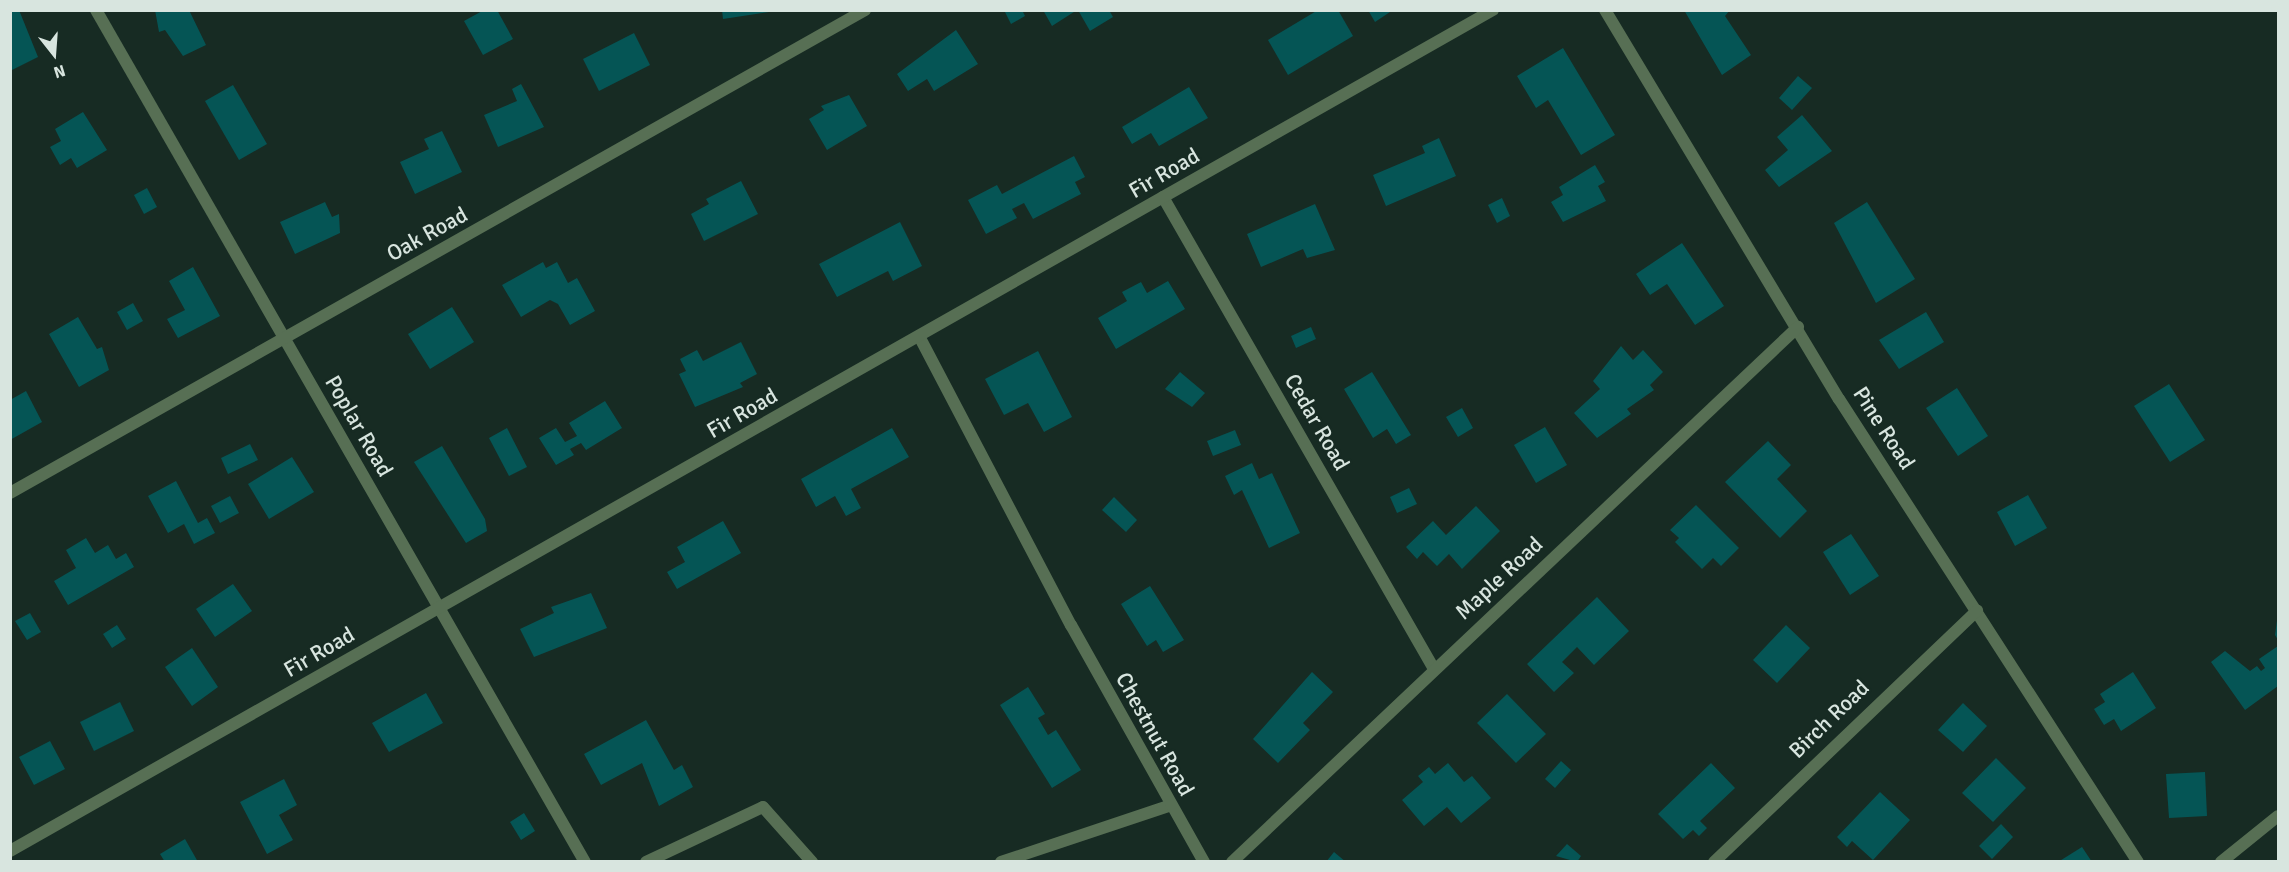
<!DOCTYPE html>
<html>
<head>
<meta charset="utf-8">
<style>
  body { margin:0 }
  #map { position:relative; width:2289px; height:872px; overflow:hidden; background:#172b23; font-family:Signika,sans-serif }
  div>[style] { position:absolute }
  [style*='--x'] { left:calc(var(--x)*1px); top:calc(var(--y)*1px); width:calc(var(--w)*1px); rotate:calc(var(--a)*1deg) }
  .building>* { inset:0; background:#055555 }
  .service>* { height:12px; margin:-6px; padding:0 6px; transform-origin:6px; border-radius:6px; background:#576f54 }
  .minor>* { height:12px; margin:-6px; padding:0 6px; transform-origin:6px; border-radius:6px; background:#576f54 }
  span { translate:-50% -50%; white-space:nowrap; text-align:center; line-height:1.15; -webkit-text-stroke:4.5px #172b23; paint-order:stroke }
  .street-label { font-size:22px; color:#d8e5df }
  .frame { position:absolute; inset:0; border:12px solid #d8e5df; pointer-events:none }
  .north { position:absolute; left:24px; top:24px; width:60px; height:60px; -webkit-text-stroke:4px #172b23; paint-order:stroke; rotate:163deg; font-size:16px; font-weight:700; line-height:24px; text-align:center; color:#d8e5df }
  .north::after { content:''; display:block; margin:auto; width:21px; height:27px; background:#d8e5df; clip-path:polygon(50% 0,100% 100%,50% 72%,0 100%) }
</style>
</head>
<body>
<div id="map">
  <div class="building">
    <i style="clip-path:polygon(10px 10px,19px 10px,38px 57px,10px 71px)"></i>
    <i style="clip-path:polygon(155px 10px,189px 10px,206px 45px,183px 56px,165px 30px,159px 32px)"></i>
    <i style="clip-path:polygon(484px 10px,497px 10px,513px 39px,483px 55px,464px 21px)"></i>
    <i style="clip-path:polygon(722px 10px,769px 10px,769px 12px,723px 19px)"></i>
    <i style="clip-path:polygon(1004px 10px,1022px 10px,1025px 16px,1011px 24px)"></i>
    <i style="clip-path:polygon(1043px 10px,1077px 10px,1052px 26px)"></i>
    <i style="clip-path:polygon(1078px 10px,1109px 10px,1113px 17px,1090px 31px)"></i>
    <i style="clip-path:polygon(1318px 10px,1338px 10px,1353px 36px,1288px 75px,1268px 40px)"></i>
    <i style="clip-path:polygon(1368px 10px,1393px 10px,1375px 22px)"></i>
    <i style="clip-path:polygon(1684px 10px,1730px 10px,1725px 16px,1751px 55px,1722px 75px)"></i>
    <i style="clip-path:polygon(956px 30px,978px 64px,934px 91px,927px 79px,908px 91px,897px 74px)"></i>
    <i style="clip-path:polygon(634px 33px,650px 65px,599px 91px,583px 59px)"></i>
    <i style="clip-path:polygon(1563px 48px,1615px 135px,1581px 155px,1548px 100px,1536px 108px,1517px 76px)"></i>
    <i style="clip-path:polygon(1798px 76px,1812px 88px,1792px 110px,1779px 98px)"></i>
    <i style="clip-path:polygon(521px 84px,544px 127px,498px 147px,484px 115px,517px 101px,512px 89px)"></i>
    <i style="clip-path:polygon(233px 85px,267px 144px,239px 160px,205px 101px)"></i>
    <i style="clip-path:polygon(1189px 87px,1208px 118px,1159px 146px,1151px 133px,1132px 144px,1122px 127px)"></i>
    <i style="clip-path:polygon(849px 95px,867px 126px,827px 150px,809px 119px,824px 110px,821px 106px)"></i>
    <i style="clip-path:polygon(83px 112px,107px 150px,77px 168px,71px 158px,60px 165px,50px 147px,61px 141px,55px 129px)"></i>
    <i style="clip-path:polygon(1802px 115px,1832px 151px,1779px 187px,1765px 170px,1788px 150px,1777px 137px)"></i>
    <i style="clip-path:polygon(442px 131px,462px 172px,415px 194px,400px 162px,429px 149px,424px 139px)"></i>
    <i style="clip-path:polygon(1439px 138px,1456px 176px,1386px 206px,1373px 175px,1425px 153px,1422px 146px)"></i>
    <i style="clip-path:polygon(1074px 156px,1085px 177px,1075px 182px,1081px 194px,1033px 219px,1024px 203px,1012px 209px,1017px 218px,986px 234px,968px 200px,997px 185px,1002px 194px)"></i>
    <i style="clip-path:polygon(1595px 165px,1605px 182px,1598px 186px,1606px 201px,1563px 222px,1551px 202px,1563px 195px,1559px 187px)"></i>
    <i style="clip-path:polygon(741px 181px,758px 214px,704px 241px,691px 214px,709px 204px,706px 199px)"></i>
    <i style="clip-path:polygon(147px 188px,157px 207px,144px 214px,134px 195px)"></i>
    <i style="clip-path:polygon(1502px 198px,1510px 216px,1497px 223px,1488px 205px)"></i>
    <i style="clip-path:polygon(325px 202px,332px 217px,339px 214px,340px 233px,295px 254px,280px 222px)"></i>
    <i style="clip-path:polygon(1867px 202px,1915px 279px,1876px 303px,1834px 223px)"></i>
    <i style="clip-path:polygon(1315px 204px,1335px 250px,1307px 258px,1303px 249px,1261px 267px,1247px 234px)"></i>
    <i style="clip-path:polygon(900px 222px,922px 266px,893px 281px,888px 271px,837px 297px,819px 264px)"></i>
    <i style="clip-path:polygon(1682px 243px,1724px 306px,1695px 325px,1667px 284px,1650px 295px,1636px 274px)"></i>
    <i style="clip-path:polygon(543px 262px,546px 268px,557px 262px,568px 283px,577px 278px,595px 311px,570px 325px,558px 304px,550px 300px,521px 317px,502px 285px)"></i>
    <i style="clip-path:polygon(193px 267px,220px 316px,178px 338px,167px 319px,185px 310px,169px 281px)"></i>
    <i style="clip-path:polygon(1168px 281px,1185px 309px,1116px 349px,1098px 318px,1127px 301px,1122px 292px,1141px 282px,1147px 293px)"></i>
    <i style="clip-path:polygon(133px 303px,143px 321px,127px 330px,117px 312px)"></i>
    <i style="clip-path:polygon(452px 307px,474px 342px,430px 369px,408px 334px)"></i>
    <i style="clip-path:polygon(1926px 312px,1944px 342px,1899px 369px,1879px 340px)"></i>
    <i style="clip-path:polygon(78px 317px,97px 349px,102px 347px,109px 370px,79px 387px,49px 334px)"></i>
    <i style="clip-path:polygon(1311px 327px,1316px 339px,1296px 348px,1291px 336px)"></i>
    <i style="clip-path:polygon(741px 342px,757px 374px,740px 383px,743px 387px,695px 407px,679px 374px,686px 371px,680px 359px,697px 350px,703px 361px)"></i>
    <i style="clip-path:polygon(1621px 346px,1633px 360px,1643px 350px,1663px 372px,1650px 385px,1654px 390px,1627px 409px,1631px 414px,1597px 438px,1574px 413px,1600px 389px,1593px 381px)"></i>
    <i style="clip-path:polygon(1038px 351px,1072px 417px,1044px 432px,1028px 403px,1004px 415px,985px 379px)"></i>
    <i style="clip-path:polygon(1180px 372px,1205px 393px,1192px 407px,1165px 389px)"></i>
    <i style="clip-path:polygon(1372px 372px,1411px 435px,1396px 444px,1387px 429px,1373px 438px,1344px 389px)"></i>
    <i style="clip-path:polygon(2169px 384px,2205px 440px,2170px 462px,2134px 406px)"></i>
    <i style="clip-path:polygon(1957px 388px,1988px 436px,1958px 456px,1926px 408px)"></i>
    <i style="clip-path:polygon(26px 391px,42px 422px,10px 440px,10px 400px)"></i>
    <i style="clip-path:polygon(605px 401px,622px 428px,586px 450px,581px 443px,570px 449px,574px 455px,556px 465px,539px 438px,556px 428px,565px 442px,577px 436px,569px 423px)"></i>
    <i style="clip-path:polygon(1462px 408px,1473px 428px,1458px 437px,1446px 417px)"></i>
    <i style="clip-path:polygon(1545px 427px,1567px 465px,1536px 483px,1514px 445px)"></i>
    <i style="clip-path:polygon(507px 428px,527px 467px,509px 476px,489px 438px)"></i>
    <i style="clip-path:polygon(892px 428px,909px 457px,851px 489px,861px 508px,846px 516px,835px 496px,816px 507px,801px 479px)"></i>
    <i style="clip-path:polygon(1235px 430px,1241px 445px,1213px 456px,1207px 441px)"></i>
    <i style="clip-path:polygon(1768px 441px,1791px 465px,1777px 479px,1807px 511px,1780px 538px,1725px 482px)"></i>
    <i style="clip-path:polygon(250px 444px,258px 460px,228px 474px,221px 458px)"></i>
    <i style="clip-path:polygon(442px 446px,485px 519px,487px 531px,466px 543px,414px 462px)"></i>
    <i style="clip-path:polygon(292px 457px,314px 492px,269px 519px,248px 484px)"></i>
    <i style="clip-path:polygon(1252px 463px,1259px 479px,1272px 473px,1300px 533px,1269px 548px,1242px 490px,1234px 495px,1225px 476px)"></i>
    <i style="clip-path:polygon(176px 481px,198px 523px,207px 518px,215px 533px,194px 544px,184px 524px,168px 533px,148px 496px)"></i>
    <i style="clip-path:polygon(1409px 488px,1417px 504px,1397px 513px,1390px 497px)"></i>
    <i style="clip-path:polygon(2028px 495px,2047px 528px,2015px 546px,1997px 512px)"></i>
    <i style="clip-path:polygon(230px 496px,239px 513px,220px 523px,211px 506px)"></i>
    <i style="clip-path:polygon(1114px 497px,1137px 520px,1126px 532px,1102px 510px)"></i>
    <i style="clip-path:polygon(1696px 505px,1739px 548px,1721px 566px,1713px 558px,1702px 569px,1675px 542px,1679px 538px,1670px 530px)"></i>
    <i style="clip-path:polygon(1476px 506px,1500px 531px,1462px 569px,1449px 554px,1437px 566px,1423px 552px,1417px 559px,1406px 547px,1433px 521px,1446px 535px)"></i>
    <i style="clip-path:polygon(723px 521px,741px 553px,677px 589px,667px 572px,685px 562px,677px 547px)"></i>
    <i style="clip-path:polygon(1851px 534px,1879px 576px,1850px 595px,1823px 552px)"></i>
    <i style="clip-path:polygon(86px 538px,95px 553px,108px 545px,116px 559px,126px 553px,134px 567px,68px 605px,54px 581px,76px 568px,66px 550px)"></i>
    <i style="clip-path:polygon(233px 584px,252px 611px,215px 637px,196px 609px)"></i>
    <i style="clip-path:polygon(1150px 586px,1184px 640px,1163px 652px,1156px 640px,1147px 646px,1121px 604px)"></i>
    <i style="clip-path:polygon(591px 593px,607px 628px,534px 657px,520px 629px,554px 613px,551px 607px)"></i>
    <i style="clip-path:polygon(1597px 597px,1629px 631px,1594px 665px,1577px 647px,1562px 662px,1574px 673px,1554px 692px,1527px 664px)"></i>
    <i style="clip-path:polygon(30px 613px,41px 632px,27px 640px,15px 621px)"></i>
    <i style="clip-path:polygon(2278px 613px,2278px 640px,2275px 635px)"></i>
    <i style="clip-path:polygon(117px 625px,126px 639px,112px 648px,103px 634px)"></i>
    <i style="clip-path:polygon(1786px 625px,1810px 648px,1777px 683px,1753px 660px)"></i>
    <i style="clip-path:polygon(2278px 646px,2278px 686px,2245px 710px,2211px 662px,2225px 651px,2250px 671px,2257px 666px,2261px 671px,2265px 668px,2259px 659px)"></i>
    <i style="clip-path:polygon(192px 648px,218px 687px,192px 706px,165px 667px)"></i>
    <i style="clip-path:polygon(1312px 672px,1333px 692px,1303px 723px,1310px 730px,1278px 763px,1253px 739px)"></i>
    <i style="clip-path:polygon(2133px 672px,2156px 708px,2121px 731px,2114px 719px,2104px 725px,2094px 709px,2105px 702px,2100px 694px)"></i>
    <i style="clip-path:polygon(1028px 687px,1045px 714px,1038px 718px,1048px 735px,1056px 730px,1081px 770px,1052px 788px,1000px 705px)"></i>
    <i style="clip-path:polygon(426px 693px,443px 723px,389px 752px,372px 723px)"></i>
    <i style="clip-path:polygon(1507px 694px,1546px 734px,1516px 763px,1477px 723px)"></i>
    <i style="clip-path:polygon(120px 702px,134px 731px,94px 751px,80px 722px)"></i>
    <i style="clip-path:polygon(1963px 703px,1987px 726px,1963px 752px,1938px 730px)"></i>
    <i style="clip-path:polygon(646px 720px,674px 770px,682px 765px,693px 787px,659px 806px,642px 763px,601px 785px,584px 754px)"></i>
    <i style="clip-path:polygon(50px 741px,65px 769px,34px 785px,19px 757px)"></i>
    <i style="clip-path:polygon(1996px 758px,2026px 788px,1993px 822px,1962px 793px)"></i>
    <i style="clip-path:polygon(1561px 761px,1571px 770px,1555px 788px,1545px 779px)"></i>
    <i style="clip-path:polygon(1448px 763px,1464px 782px,1472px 776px,1491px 798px,1461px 823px,1447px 807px,1424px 826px,1402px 800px,1423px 782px,1418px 776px,1429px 767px,1435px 774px)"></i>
    <i style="clip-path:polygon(1711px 763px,1735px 788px,1700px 821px,1707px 828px,1699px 836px,1693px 830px,1683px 839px,1658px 814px)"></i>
    <i style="clip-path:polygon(2205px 772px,2207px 816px,2169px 818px,2166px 774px)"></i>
    <i style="clip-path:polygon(284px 779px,297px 805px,279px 815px,293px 840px,267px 854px,240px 802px)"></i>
    <i style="clip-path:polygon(1880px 792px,1910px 820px,1873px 860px,1852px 841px,1847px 847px,1837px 837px)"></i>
    <i style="clip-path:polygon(524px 813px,535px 831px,521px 840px,510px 822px)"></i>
    <i style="clip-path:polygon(2001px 824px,2013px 837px,1992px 859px,1979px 846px)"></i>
    <i style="clip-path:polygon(185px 839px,198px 862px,165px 862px,160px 854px)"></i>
    <i style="clip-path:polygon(1567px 844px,1581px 856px,1577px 862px,1556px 856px)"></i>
    <i style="clip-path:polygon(2082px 847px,2092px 862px,2058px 862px)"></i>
    <i style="clip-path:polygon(1334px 852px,1346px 862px,1326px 862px)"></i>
  </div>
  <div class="service">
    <i style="--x:919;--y:336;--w:327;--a:62.3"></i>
    <i style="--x:646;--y:862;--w:129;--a:-25.2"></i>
    <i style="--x:763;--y:807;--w:74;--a:48.3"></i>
    <i style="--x:1001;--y:862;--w:179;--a:-18.5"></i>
  </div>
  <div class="minor">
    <i style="--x:96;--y:10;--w:982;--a:60.15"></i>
    <i style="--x:1605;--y:10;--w:454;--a:59"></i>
    <i style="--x:1839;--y:399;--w:551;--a:57.15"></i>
    <i style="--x:1163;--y:197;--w:544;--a:60.14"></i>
    <i style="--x:10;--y:493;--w:982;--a:-29.46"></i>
    <i style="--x:1071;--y:625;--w:272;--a:60.7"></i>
    <i style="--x:10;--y:851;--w:1705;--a:-29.56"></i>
    <i style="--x:1232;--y:862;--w:779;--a:-43.39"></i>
    <i style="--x:1714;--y:862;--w:364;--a:-43.7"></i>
    <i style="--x:2221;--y:862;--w:73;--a:-38.9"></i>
  </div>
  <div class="street-label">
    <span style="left:1164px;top:173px;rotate:-30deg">Fir Road</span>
    <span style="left:427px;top:234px;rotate:-29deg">Oak Road</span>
    <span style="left:742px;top:413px;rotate:-30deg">Fir Road</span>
    <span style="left:1317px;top:422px;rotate:60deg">Cedar Road</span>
    <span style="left:359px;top:426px;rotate:60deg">Poplar Road</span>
    <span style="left:1884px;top:428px;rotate:57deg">Pine Road</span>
    <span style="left:1499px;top:578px;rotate:-43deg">Maple Road</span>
    <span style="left:319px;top:652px;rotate:-30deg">Fir Road</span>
    <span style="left:1829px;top:719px;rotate:-44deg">Birch Road</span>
    <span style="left:1155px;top:734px;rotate:61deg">Chestnut Road</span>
  </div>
  <div class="frame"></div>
  <div class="north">N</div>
</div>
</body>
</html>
